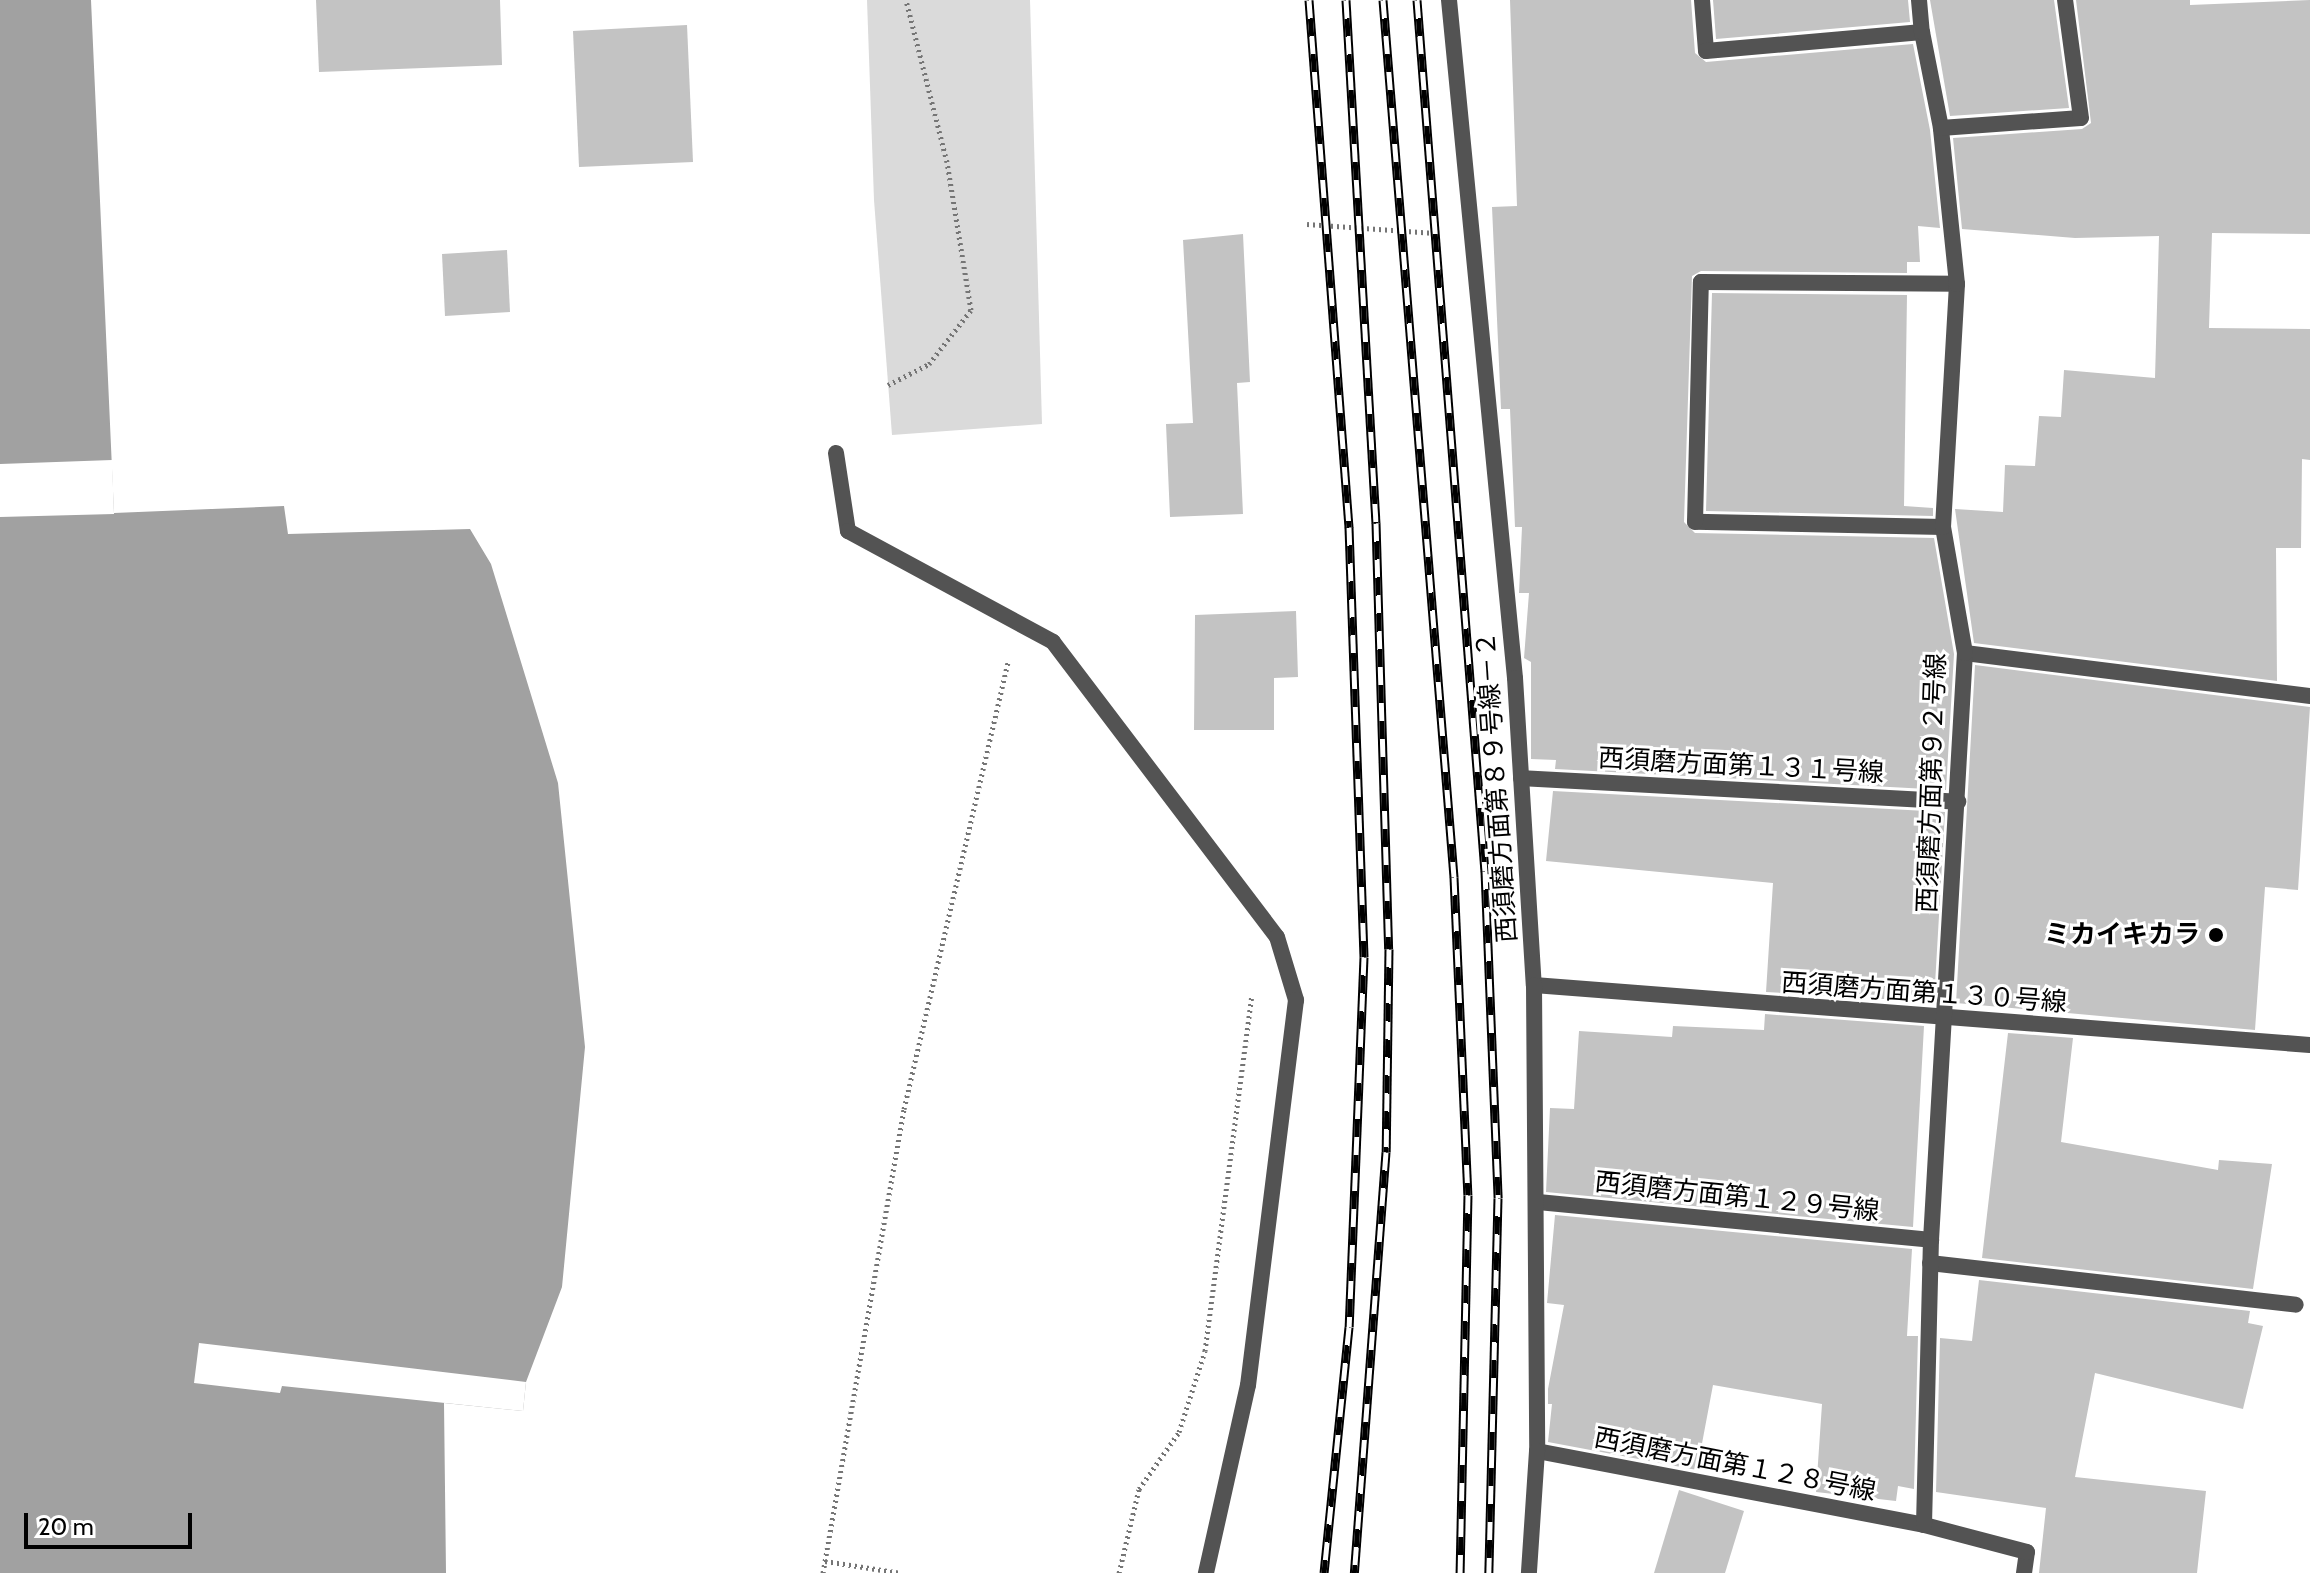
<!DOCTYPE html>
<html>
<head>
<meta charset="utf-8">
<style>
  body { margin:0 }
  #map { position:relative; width:2310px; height:1573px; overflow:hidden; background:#fff; font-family:Cabin,"Noto Sans JP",sans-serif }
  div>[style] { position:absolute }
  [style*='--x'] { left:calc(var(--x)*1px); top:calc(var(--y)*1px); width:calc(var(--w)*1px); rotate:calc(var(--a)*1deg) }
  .green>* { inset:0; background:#dadada }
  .water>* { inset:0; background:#a1a1a1 }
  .pier>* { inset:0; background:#fff }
  .building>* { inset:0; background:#c3c3c3 }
  .path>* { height:5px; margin-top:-2.5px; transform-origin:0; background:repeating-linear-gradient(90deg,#757575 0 2px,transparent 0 6px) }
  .service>* { height:16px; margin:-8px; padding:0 8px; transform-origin:8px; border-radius:8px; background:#535353 }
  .minor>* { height:16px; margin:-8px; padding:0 8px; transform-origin:8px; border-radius:8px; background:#535353 }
  .rail>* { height:9px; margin-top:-4.5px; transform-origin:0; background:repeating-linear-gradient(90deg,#fff 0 18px,#000 0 36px); box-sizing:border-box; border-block:2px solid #000 }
  .dots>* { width:22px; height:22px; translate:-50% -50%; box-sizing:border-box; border:4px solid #fff; border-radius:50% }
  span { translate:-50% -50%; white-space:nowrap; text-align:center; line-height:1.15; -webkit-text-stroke:6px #fff; paint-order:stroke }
  .street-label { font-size:26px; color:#000 }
  .poi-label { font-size:26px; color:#000; font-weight:700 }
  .right { translate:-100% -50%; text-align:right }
  .scale { position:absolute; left:24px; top:1513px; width:168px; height:36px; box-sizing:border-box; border:4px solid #000; border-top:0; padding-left:10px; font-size:24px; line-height:28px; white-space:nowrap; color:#000; -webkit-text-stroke:6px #fff; paint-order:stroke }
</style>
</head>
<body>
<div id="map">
  <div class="green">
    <i style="clip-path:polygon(867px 0,1030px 0,1042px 424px,892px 435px,874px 200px)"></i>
  </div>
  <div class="water">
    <i style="clip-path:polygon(0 0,91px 0,114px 513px,284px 506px,288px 534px,470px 529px,491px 564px,558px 783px,585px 1047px,562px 1287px,526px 1382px,523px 1411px,444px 1403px,446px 1573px,0 1573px)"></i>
  </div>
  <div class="pier">
    <i style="clip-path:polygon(112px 460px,114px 514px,0 517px,0 464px)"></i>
    <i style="clip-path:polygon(199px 1343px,526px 1382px,523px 1411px,282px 1386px,280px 1393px,194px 1383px)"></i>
  </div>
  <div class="building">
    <i style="clip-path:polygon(316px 0,500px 0,502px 65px,319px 72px)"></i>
    <i style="clip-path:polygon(1510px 0,1691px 0,1695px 53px,1706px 62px,1913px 44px,1930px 130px,1940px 228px,1918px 226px,1920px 262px,1907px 262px,1907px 273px,1701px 271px,1692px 276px,1684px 522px,1695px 533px,1934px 538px,1954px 654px,1946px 790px,1555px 769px,1556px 760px,1531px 759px,1531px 662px,1524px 658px,1529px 593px,1519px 593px,1522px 527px,1515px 527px,1510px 409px,1501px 409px,1492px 207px,1517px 206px)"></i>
    <i style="clip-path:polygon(1713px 0,1908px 0,1910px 22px,1716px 39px)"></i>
    <i style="clip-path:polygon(1930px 0,2054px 0,2069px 108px,1950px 116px)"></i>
    <i style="clip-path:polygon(2076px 0,2190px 0,2190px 5px,2310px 0,2310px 234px,2212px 233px,2209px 328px,2310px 329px,2310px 460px,2302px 459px,2301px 548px,2276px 548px,2277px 681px,1974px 643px,1955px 509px,2003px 512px,2005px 465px,2035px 466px,2039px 416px,2061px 417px,2064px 370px,2155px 378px,2159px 236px,2075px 238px,1962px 229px,1953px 138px,2082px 129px,2091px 123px)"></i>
    <i style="clip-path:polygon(687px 25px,693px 162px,579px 167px,573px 31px)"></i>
    <i style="clip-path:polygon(1243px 234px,1250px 382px,1237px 383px,1243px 514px,1170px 517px,1166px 424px,1193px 423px,1183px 240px)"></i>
    <i style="clip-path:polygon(507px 250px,510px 312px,445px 316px,442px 254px)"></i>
    <i style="clip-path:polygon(1712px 293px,1907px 295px,1904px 506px,1933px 508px,1933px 516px,1706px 511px)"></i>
    <i style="clip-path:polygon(1296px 611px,1298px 677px,1274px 678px,1274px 730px,1194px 730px,1195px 615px)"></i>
    <i style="clip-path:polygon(1975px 665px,2310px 707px,2298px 890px,2265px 887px,2255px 1030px,1956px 1003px)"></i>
    <i style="clip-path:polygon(1553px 791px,1945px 812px,1934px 1002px,1766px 992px,1773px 883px,1546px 861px)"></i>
    <i style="clip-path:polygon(1765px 1014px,1924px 1026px,1913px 1227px,1546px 1192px,1550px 1108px,1574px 1109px,1579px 1031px,1672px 1037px,1673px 1026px,1764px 1030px)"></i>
    <i style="clip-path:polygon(2008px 1033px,2073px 1038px,2061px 1142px,2218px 1170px,2219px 1160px,2272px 1164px,2253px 1289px,1982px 1258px)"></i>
    <i style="clip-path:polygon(1555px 1215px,1912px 1249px,1907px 1336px,1918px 1336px,1914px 1489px,1898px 1486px,1896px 1501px,1816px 1492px,1822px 1404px,1713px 1385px,1697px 1470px,1548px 1442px,1552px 1404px,1548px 1404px,1548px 1389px,1564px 1305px,1547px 1303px)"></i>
    <i style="clip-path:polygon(1979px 1280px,2250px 1311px,2248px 1323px,2263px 1326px,2243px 1409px,2095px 1373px,2075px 1477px,2206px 1491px,2197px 1573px,2039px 1573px,2046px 1508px,1936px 1492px,1940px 1338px,1972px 1341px)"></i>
    <i style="clip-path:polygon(1679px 1490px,1744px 1511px,1725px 1573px,1654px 1573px)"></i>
  </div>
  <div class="path">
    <i style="--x:1307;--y:224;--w:128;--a:4"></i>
    <i style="--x:888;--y:385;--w:46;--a:-27.1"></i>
    <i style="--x:929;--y:364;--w:68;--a:-52.1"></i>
    <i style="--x:971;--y:310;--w:150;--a:-99.2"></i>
    <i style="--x:947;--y:162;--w:167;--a:-104.2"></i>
    <i style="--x:825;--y:1561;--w:77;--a:9"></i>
    <i style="--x:823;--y:1573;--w:471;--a:-80.1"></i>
    <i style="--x:904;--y:1109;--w:460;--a:-76.9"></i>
    <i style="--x:1119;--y:1573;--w:86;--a:-76.6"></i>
    <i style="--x:1139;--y:1489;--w:70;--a:-54.9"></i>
    <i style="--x:1179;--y:1432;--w:85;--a:-72.2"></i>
    <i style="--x:1205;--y:1351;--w:359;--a:-82.5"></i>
  </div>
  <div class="service">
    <i style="--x:1702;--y:0;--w:51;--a:85.5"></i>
    <i style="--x:1706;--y:51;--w:217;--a:-5"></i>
    <i style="--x:1922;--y:32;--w:98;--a:78.8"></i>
    <i style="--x:1919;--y:0;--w:32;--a:85"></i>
    <i style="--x:836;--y:453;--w:79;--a:81.3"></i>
    <i style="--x:848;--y:531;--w:233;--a:28.4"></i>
    <i style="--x:1053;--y:642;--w:370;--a:52.8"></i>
    <i style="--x:1277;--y:937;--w:66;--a:73.2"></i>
    <i style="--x:1296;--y:1000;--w:388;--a:97.1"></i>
    <i style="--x:1248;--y:1385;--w:193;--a:102.6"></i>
    <i style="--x:1943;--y:527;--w:248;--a:-178.8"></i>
    <i style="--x:1695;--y:522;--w:240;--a:-88.6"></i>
    <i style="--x:1701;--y:282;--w:256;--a:0.4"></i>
    <i style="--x:1965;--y:653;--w:348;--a:7.1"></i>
    <i style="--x:1521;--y:778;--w:438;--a:3.1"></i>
    <i style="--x:1534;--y:985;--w:778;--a:4.42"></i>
    <i style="--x:1538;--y:1202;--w:395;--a:5.5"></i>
    <i style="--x:1930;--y:1263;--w:368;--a:6.5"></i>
    <i style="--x:1537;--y:1451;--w:394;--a:10.8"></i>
  </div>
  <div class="minor">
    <i style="--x:1449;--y:0;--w:681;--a:84.44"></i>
    <i style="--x:1515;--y:678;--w:308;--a:86.5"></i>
    <i style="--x:1534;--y:985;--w:466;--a:89.6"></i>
    <i style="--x:1537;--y:1451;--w:122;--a:93.8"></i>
    <i style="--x:2024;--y:1573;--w:21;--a:-82"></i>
    <i style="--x:2027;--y:1552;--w:106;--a:-165.3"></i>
    <i style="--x:1924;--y:1525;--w:285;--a:-88.6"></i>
    <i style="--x:1931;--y:1240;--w:588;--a:-86.69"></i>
    <i style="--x:1965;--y:653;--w:128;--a:-99.9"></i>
    <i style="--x:1943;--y:527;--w:243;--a:-86.7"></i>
    <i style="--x:1957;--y:284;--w:157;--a:-95.9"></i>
    <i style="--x:1941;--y:128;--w:140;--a:-4.1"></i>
    <i style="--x:2081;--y:118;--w:119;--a:-97.7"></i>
  </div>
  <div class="rail">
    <i style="--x:1309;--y:0;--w:529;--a:85.66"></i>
    <i style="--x:1349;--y:527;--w:430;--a:88"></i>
    <i style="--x:1364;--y:957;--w:370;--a:92.3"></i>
    <i style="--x:1349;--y:1327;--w:247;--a:95.8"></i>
    <i style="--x:1346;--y:0;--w:524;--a:86.72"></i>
    <i style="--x:1376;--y:523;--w:426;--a:88.3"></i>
    <i style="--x:1389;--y:949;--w:203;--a:90.8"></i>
    <i style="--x:1386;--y:1152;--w:422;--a:94.3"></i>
    <i style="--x:1383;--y:0;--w:880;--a:85.37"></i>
    <i style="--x:1454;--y:877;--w:318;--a:87.5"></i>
    <i style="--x:1468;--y:1195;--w:378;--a:91.2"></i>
    <i style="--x:1417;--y:0;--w:874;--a:85.54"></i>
    <i style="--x:1485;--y:871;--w:327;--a:87.7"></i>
    <i style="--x:1498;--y:1198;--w:375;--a:91.4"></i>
  </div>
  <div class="dots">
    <i style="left:2216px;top:935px;background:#000"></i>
  </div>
  <div class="street-label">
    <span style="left:1741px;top:766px;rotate:3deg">西須磨方面第１３１号線</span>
    <span style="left:1932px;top:783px;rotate:-88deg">西須磨方面第９２号線</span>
    <span style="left:1497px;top:787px;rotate:-94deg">西須磨方面第８９号線－２</span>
    <span style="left:1924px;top:993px;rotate:4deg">西須磨方面第１３０号線</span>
    <span style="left:1737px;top:1197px;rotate:6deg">西須磨方面第１２９号線</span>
    <span style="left:1735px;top:1465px;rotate:11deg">西須磨方面第１２８号線</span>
  </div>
  <div class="poi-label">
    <span class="right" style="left:2200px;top:935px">ミカイキカラ</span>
  </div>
  <div class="scale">20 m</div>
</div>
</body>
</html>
